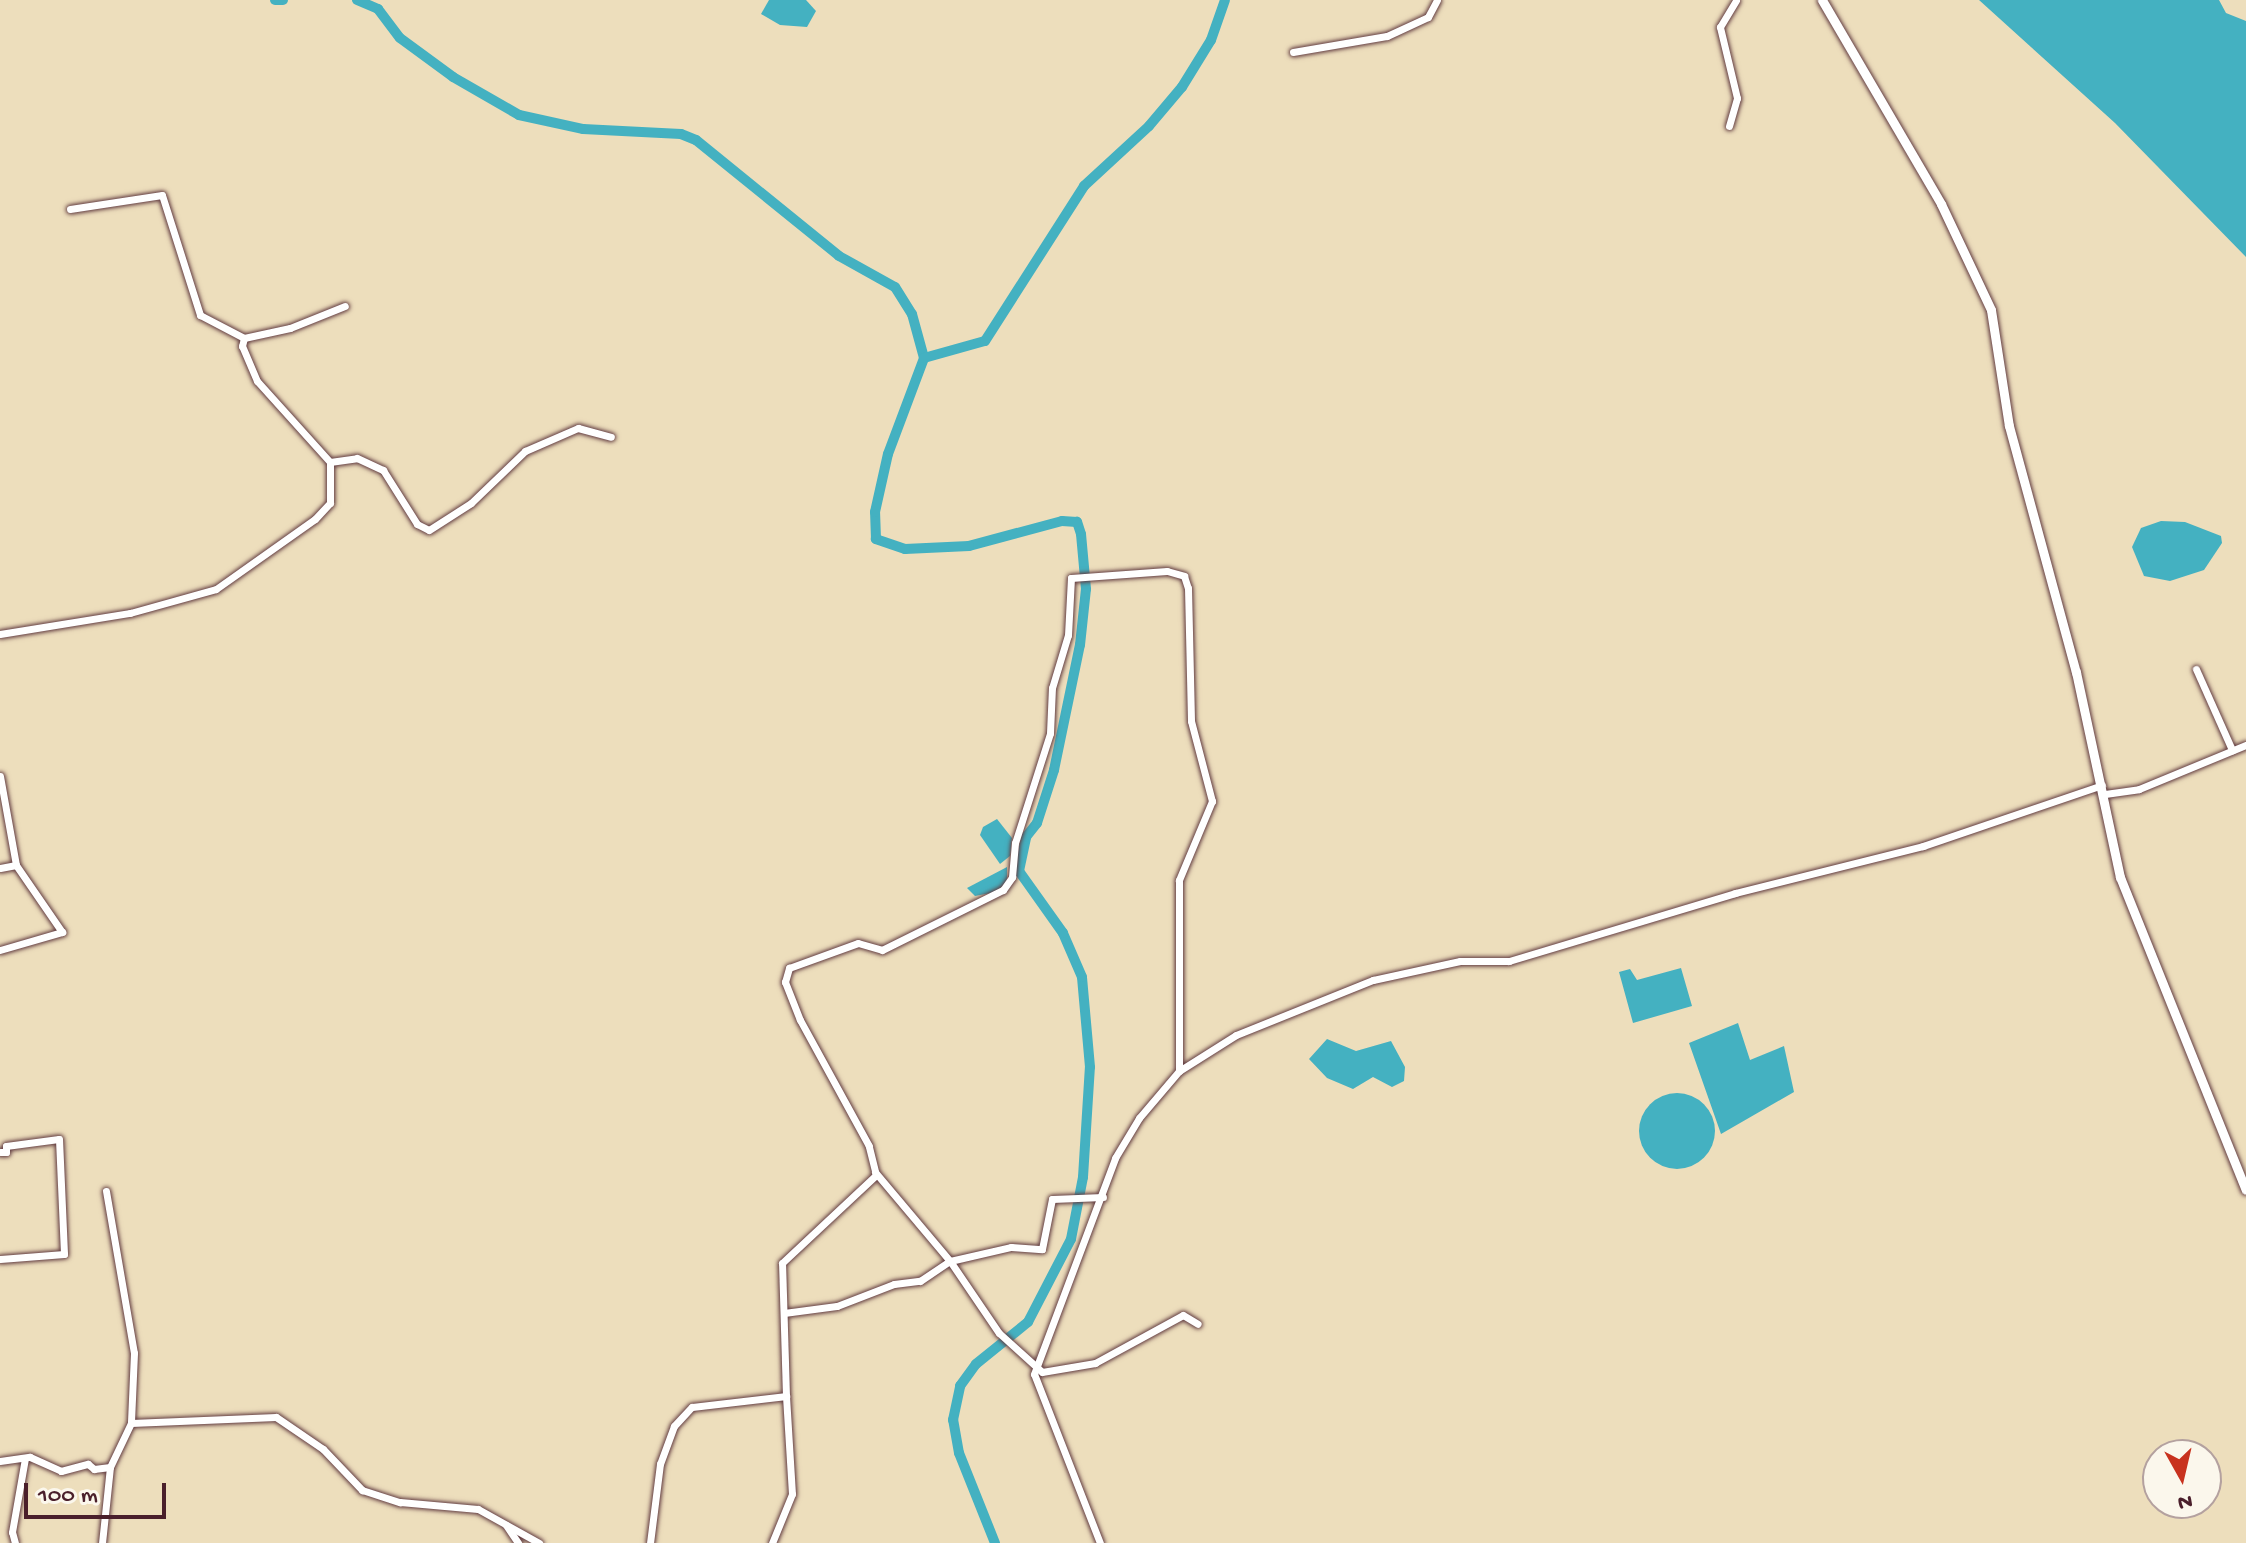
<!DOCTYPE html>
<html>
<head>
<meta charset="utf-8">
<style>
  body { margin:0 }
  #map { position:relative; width:2246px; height:1543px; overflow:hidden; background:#eddebc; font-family:"Gochi Hand",sans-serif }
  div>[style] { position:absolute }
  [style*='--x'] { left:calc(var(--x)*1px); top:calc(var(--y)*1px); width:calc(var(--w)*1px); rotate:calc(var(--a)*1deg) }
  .water>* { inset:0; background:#44b1c1 }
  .round { border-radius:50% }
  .canal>* { height:10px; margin:-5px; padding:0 5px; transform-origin:5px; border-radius:5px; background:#44b1c1 }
  .roads { filter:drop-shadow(0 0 2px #623c41) drop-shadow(0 0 2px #623c41) }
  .minor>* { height:7px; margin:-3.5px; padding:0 3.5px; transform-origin:3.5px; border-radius:3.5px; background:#fff }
  .tertiary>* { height:9px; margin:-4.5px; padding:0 4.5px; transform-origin:4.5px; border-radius:4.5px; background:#fff }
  span { translate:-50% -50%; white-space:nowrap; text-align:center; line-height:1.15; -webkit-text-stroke:8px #fbf7ec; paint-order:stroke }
  .north { position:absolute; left:2142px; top:1439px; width:80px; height:80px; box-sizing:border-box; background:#fbf7ec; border:2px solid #b4a19f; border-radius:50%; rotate:172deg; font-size:22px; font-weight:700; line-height:32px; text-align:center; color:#4a1f2b }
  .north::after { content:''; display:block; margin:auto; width:28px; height:36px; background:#c8321e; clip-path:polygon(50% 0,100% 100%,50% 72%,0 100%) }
  .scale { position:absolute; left:24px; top:1483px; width:142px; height:36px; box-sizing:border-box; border:4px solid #4a1f2b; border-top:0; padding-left:10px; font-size:24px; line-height:28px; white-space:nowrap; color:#4a1f2b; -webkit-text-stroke:6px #fbf7ec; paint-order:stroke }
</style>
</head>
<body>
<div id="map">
  <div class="water">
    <i style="clip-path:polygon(769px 0,806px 0,816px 11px,807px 27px,780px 25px,761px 14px)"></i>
    <i style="clip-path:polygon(1979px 0,2219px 0,2226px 13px,2246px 21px,2246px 257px,2115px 123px)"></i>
    <i style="clip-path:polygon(2161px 521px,2185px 522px,2221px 536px,2222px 543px,2204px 570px,2170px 581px,2144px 576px,2132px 547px,2141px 528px)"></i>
    <i style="clip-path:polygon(997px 819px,1012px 838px,1010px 856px,1000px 864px,980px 835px,983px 827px)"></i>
    <i style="clip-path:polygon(1007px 867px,1007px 882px,996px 892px,975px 896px,967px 888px)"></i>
    <i style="clip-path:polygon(1681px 968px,1692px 1006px,1633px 1023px,1619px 972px,1630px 969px,1637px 980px)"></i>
    <i style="clip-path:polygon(1738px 1023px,1750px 1060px,1784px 1046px,1794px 1092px,1721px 1134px,1689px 1043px)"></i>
    <i style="clip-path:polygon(1327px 1039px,1356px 1051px,1391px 1041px,1405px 1067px,1404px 1081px,1392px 1087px,1373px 1077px,1353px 1089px,1327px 1078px,1309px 1059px)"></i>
    <i class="round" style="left:1639px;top:1093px;width:76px;height:76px"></i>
  </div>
  <div class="canal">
    <i style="--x:275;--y:0;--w:8;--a:0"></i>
    <i style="--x:357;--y:0;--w:23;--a:23"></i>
    <i style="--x:378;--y:9;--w:36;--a:53"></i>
    <i style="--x:400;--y:38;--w:66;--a:36.3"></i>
    <i style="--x:453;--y:77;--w:76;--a:29.9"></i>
    <i style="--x:519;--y:115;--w:66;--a:12.3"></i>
    <i style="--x:583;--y:129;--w:98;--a:2.9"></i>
    <i style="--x:681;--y:134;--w:16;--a:22"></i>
    <i style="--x:696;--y:140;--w:184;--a:39"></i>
    <i style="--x:839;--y:256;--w:64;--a:29"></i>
    <i style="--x:895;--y:287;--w:32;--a:58"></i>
    <i style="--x:912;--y:314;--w:46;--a:74.7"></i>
    <i style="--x:995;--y:1543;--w:97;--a:-111.8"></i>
    <i style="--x:959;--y:1453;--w:34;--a:-100"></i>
    <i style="--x:953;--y:1420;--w:35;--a:-78"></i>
    <i style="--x:960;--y:1386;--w:27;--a:-54"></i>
    <i style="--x:976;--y:1364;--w:67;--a:-38.9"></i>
    <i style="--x:1028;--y:1322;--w:93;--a:-62.6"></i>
    <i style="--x:1071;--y:1239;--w:63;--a:-79"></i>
    <i style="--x:1083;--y:1177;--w:110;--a:-86.4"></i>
    <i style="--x:1090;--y:1067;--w:90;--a:-95.1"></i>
    <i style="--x:1082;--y:977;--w:48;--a:-113.4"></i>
    <i style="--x:1063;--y:933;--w:76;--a:-125.4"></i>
    <i style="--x:1019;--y:871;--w:35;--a:-78"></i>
    <i style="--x:1026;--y:837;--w:18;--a:-52"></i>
    <i style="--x:1037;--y:823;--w:56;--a:-72.2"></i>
    <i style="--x:1054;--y:770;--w:128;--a:-78.3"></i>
    <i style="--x:1080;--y:645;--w:56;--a:-83.9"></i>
    <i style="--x:1086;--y:589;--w:55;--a:-95.2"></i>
    <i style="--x:1081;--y:534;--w:13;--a:-108"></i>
    <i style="--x:1077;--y:522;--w:15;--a:-176"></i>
    <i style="--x:1062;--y:521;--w:96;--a:165"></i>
    <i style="--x:969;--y:546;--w:64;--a:177.3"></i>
    <i style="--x:905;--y:549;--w:31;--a:-161"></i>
    <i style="--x:876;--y:539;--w:27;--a:-92"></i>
    <i style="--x:875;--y:512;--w:59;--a:-77.4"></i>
    <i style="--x:888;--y:454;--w:103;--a:-69.4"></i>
    <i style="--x:924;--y:358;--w:63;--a:-15.6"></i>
    <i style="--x:985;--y:341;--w:184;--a:-57.4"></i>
    <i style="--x:1084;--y:186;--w:88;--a:-42.7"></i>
    <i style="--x:1149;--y:126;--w:51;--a:-49.8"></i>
    <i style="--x:1182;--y:87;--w:55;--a:-58.3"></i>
    <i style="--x:1211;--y:40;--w:42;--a:-70.7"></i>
  </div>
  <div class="roads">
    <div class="minor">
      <i style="--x:1293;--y:52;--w:95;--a:-9.7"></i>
      <i style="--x:1387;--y:36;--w:45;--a:-24.9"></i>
      <i style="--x:1428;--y:17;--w:19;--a:-62"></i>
      <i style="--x:1729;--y:126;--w:29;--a:-74"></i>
      <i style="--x:1737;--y:98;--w:73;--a:-103.5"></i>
      <i style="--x:1720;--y:27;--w:31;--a:-59"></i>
      <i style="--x:70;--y:209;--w:93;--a:-8.7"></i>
      <i style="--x:162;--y:195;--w:126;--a:72.4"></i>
      <i style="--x:200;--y:315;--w:50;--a:27.6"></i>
      <i style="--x:330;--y:462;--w:27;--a:-8"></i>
      <i style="--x:357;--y:458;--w:29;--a:25"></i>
      <i style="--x:383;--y:470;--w:64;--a:57.8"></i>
      <i style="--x:417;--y:524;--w:13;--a:27"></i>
      <i style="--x:429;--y:530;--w:50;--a:-32.7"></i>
      <i style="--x:471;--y:503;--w:75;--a:-43.9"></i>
      <i style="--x:525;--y:451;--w:58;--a:-23.5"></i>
      <i style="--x:578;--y:428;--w:34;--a:15"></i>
      <i style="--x:0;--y:634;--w:132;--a:-9.2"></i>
      <i style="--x:130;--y:613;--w:89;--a:-15.6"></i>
      <i style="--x:216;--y:589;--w:121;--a:-35.3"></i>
      <i style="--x:315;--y:519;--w:22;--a:-47"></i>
      <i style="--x:330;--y:503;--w:41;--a:-90"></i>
      <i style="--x:330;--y:462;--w:109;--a:-132"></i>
      <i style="--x:257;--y:381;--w:38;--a:-113"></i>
      <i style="--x:242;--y:346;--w:8;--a:-76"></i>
      <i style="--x:244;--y:338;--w:47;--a:-12.3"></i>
      <i style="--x:290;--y:328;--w:59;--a:-21.8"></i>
      <i style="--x:2196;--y:669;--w:89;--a:66"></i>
      <i style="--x:0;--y:776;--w:90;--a:79.8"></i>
      <i style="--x:16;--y:865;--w:16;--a:169"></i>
      <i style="--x:2105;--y:794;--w:34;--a:-8"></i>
      <i style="--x:2139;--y:789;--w:116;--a:-22.4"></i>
      <i style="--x:0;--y:950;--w:65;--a:-16.2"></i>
      <i style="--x:62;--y:932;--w:81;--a:-124.5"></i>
      <i style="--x:0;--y:1152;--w:6;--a:0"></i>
      <i style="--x:6;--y:1152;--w:6;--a:-90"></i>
      <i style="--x:6;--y:1146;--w:53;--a:-7.5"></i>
      <i style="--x:59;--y:1139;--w:115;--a:87.5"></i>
      <i style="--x:64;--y:1254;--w:64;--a:175.5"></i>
      <i style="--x:875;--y:1172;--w:116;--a:49.9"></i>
      <i style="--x:950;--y:1261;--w:63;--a:-12.9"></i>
      <i style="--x:1011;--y:1247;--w:31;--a:4"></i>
      <i style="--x:1042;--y:1249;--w:51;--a:-78.7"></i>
      <i style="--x:1052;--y:1199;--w:51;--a:-2.2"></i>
      <i style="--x:106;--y:1191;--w:164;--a:80.2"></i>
      <i style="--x:134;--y:1353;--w:70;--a:92.5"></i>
      <i style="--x:784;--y:1313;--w:53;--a:-7.5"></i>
      <i style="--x:837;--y:1306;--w:61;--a:-21.1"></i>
      <i style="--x:894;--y:1284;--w:26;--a:-7"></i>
      <i style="--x:920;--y:1281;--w:36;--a:-34"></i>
      <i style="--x:950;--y:1261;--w:87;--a:55.8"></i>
      <i style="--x:999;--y:1333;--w:58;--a:42.2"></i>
      <i style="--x:1042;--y:1372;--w:54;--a:-9.6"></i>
      <i style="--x:1095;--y:1363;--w:100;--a:-28.6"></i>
      <i style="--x:1183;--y:1315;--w:17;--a:31"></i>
      <i style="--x:786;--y:1396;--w:133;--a:-91.7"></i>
      <i style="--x:782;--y:1263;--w:129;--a:-43.1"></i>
      <i style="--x:876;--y:1175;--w:30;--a:-104"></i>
      <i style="--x:869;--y:1146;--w:144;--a:-118.7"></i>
      <i style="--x:800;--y:1020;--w:41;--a:-111.5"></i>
      <i style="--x:785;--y:982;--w:15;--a:-74"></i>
      <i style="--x:789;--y:968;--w:73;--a:-19.9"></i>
      <i style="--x:858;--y:943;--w:25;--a:16"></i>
      <i style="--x:882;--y:950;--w:135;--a:-26.4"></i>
      <i style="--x:1003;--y:890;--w:16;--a:-55"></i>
      <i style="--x:1012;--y:877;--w:34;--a:-85"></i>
      <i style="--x:1015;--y:843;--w:115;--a:-72.3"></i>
      <i style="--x:1050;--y:733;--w:45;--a:-87.5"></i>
      <i style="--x:1052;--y:688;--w:55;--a:-73.2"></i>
      <i style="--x:1068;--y:635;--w:57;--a:-87"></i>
      <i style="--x:1071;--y:578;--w:96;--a:-4.2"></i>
      <i style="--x:1167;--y:571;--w:18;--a:16"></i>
      <i style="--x:1184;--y:576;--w:13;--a:72"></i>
      <i style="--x:1188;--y:588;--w:133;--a:88.7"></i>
      <i style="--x:1191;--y:721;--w:83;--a:75.3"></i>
      <i style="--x:1212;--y:801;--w:86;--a:112.7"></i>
      <i style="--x:1179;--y:880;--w:191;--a:90"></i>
      <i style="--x:0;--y:1461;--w:30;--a:-8"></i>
      <i style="--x:30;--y:1457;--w:34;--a:24"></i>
      <i style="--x:61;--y:1471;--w:28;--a:-15"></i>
      <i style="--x:88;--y:1464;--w:8;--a:40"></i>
      <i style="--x:94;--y:1469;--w:16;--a:-7"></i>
      <i style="--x:110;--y:1467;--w:49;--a:-64.5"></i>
      <i style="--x:131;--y:1423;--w:145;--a:-2.4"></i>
      <i style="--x:276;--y:1417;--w:57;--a:34.2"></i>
      <i style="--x:323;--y:1449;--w:57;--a:46.4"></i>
      <i style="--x:362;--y:1490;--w:40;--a:18"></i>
      <i style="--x:400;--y:1502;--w:78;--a:5.1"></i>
      <i style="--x:478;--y:1509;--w:70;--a:29.1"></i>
      <i style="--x:506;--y:1525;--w:22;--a:56"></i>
      <i style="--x:15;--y:1543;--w:11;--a:-105"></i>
      <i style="--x:12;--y:1532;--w:75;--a:-80"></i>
      <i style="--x:102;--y:1543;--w:76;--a:-84"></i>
      <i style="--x:650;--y:1543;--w:80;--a:-82.8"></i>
      <i style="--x:660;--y:1464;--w:40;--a:-69.8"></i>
      <i style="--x:674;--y:1426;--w:26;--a:-47"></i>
      <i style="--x:692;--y:1407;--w:95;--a:-6.7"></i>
      <i style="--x:786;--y:1396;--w:98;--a:86.5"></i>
      <i style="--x:792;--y:1494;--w:53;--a:112.2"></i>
      <i style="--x:1100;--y:1543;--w:181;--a:-111.3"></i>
      <i style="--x:1034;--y:1374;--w:231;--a:-69.4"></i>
      <i style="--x:1115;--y:1158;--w:47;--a:-59"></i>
      <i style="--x:1139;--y:1118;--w:62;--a:-49.6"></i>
      <i style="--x:1179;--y:1071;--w:67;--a:-32.3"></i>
      <i style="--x:1236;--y:1035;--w:148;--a:-21.9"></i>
      <i style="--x:1373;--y:980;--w:89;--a:-12.3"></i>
      <i style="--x:1460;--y:961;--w:49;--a:0"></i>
      <i style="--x:1509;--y:961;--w:236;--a:-16.7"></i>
      <i style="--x:1735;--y:893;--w:194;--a:-14"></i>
      <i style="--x:1923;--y:846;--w:189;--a:-18.8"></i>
    </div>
    <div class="tertiary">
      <i style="--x:1822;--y:0;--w:236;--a:59.7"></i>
      <i style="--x:1941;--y:204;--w:117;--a:64.7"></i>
      <i style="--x:1991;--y:310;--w:117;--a:81.2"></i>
      <i style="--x:2009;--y:426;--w:255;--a:74.8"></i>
      <i style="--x:2076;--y:672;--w:210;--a:77.9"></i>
      <i style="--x:2120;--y:877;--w:337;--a:68.1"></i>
    </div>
  </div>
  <div class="north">N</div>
  <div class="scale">100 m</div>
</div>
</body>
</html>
